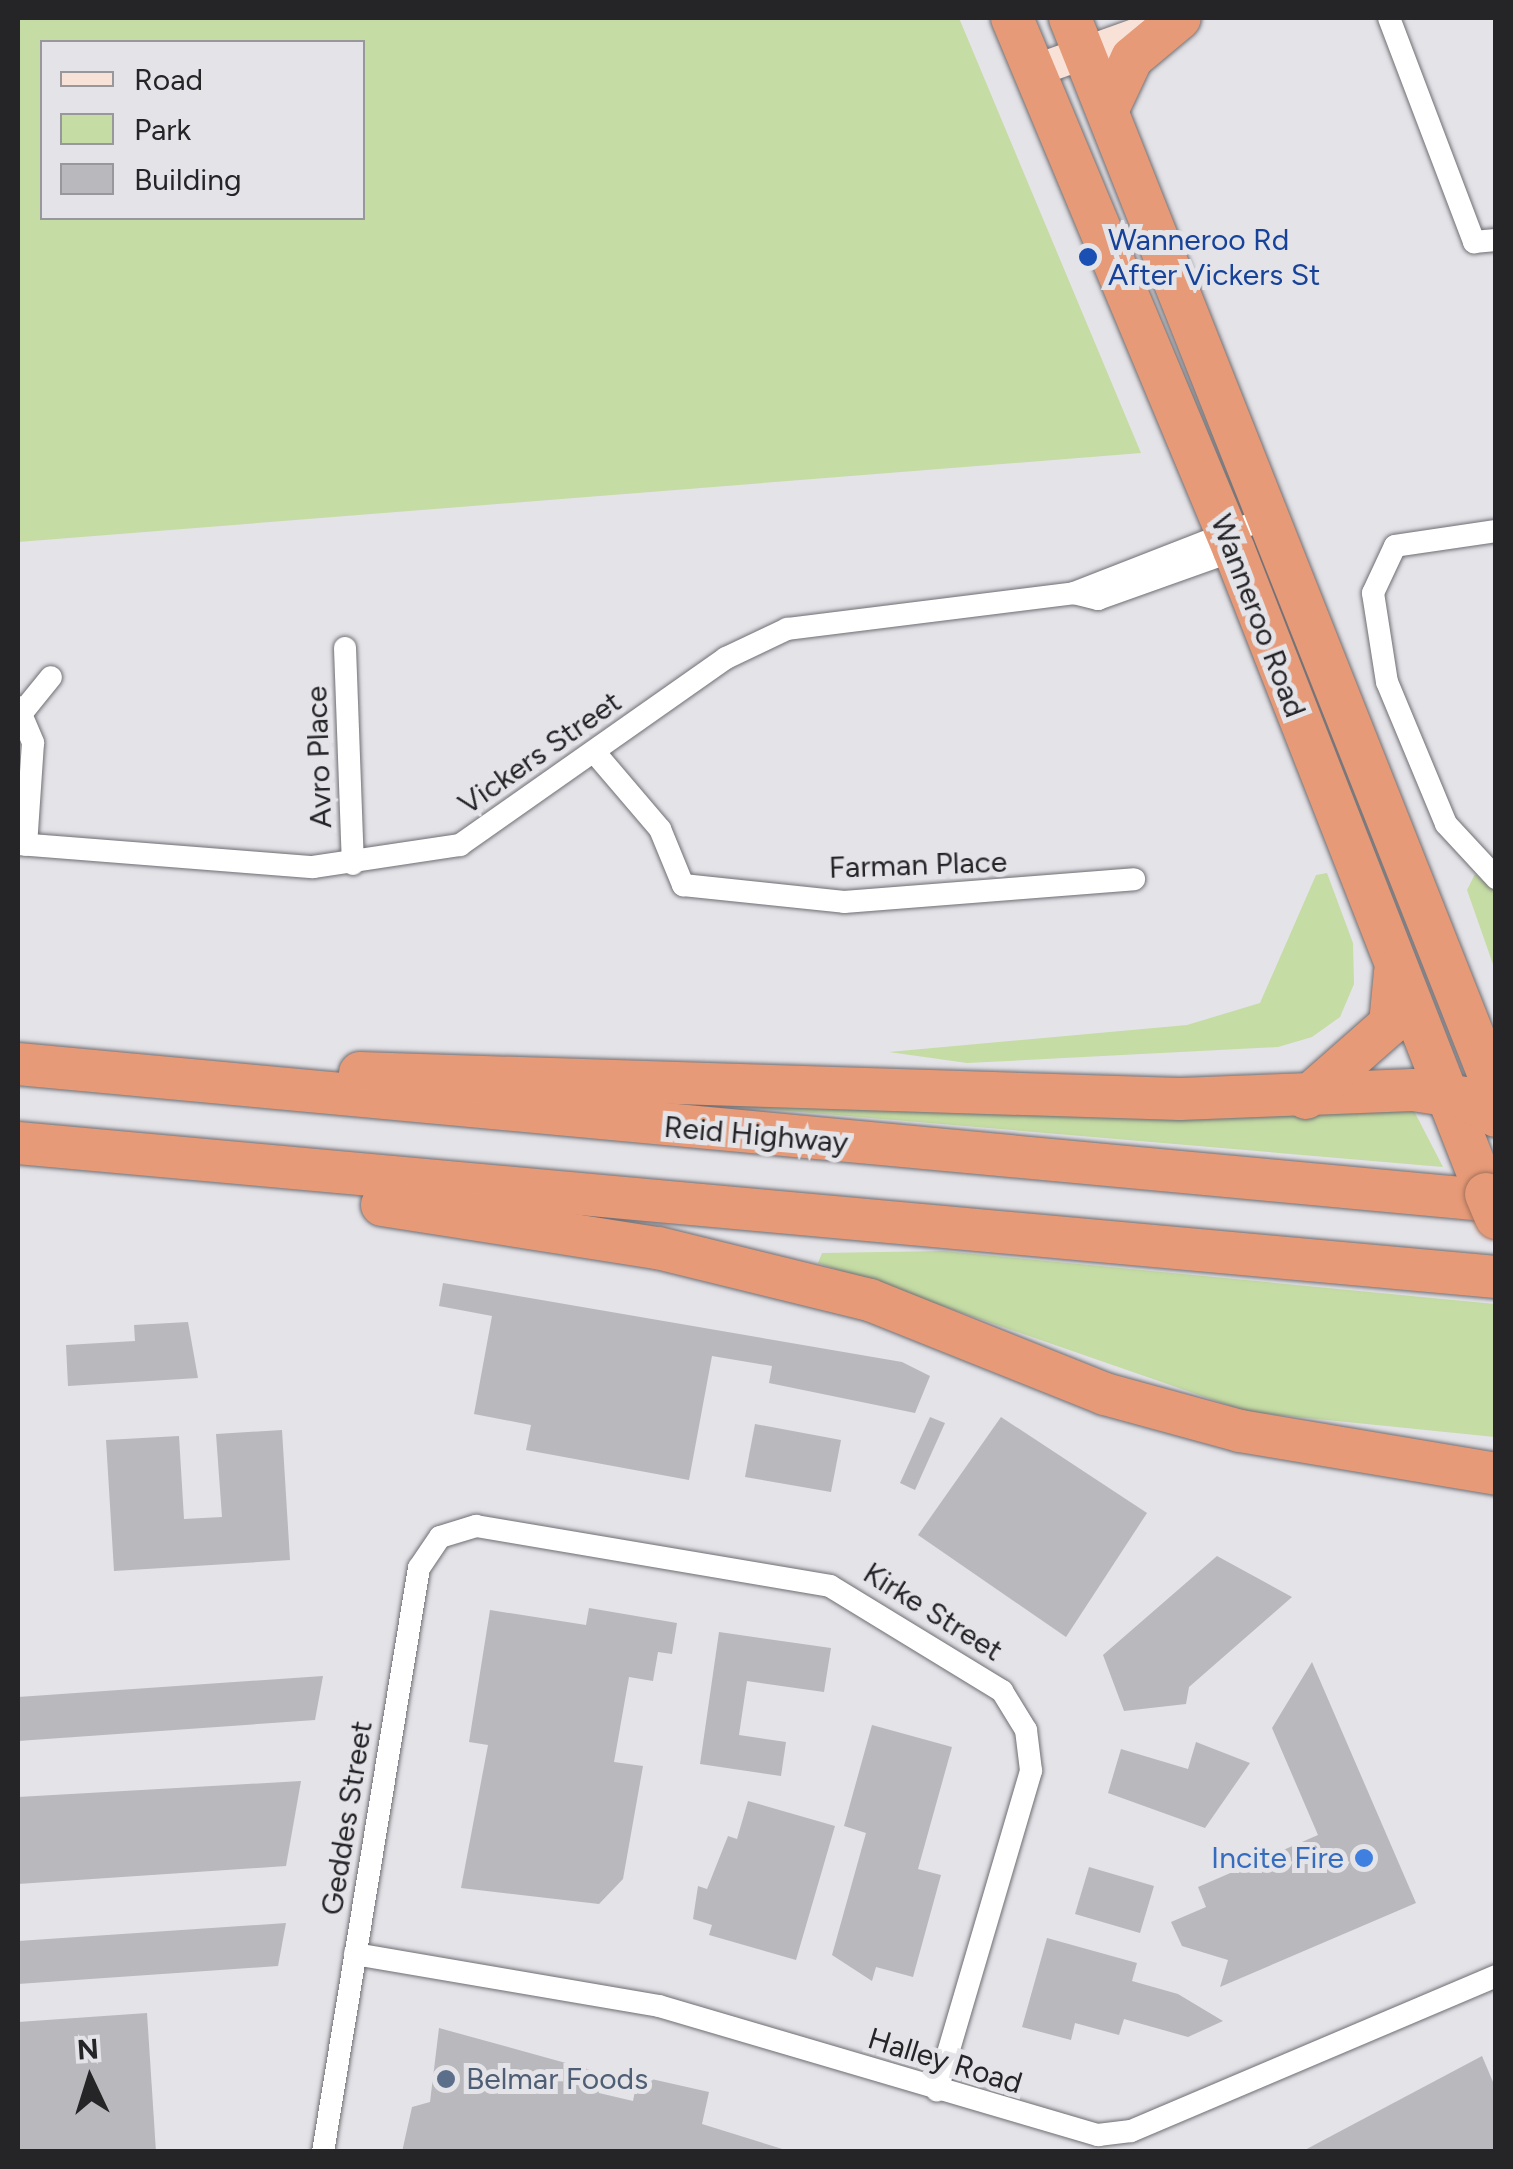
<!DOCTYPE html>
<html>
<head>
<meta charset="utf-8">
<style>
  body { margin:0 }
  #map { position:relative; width:1513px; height:2169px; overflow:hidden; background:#e4e3e8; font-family:Figtree,sans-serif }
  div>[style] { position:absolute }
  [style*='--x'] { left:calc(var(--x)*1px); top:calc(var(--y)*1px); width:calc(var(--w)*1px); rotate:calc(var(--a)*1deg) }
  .green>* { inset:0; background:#c5dca4 }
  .building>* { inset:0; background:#b9b8bd }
  .roads { filter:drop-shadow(0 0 2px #6f6e73) drop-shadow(0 0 2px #6f6e73) }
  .street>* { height:22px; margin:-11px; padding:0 11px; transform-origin:11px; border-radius:11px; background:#fff }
  .secondary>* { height:32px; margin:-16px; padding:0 16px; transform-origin:16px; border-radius:16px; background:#f8e1d6 }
  .highway>* { height:42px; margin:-21px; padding:0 21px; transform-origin:21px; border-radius:21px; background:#e69a77 }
  .bridges { filter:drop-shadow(0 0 2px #a2715b) drop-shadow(0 0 2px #a2715b) }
  .highway-bridge>* { height:42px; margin:-21px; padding:0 21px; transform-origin:21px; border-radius:21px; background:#e69a77 }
  .dots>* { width:28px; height:28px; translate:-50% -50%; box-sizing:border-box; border:5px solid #e4e3e8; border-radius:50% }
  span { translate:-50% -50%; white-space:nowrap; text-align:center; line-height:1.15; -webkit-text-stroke:10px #e4e3e8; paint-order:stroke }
  .transit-label { font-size:30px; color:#164399 }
  .left { translate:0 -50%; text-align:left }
  .street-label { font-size:30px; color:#252427 }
  .shop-label { font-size:30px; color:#366cbe }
  .right { translate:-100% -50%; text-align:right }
  .service-label { font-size:30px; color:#4e5e75 }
  .frame { position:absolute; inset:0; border:20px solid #252427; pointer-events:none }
  .legend { position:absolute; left:40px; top:40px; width:325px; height:180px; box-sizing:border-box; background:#e4e3e8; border:2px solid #98979b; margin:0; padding:12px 18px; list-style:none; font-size:30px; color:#252427 }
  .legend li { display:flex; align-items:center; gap:20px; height:50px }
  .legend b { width:50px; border:2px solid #98979b }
  .north { position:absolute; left:40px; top:2029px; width:100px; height:100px; -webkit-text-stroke:8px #e4e3e8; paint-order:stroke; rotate:356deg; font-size:28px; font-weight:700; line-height:40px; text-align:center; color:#252427 }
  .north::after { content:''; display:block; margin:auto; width:35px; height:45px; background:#252427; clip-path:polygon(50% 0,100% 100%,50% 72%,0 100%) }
</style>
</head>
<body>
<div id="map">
  <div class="green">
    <i style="clip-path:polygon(evenodd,18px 18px,959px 18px,1141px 453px,18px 542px,18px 18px,42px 42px,362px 42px,362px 218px,42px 218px,42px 42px)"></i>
    <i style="clip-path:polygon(1327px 873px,1353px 943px,1354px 984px,1340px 1017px,1312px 1037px,1278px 1047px,967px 1063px,889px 1052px,1187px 1025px,1260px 1003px,1316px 875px)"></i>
    <i style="clip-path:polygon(1475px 874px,1495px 891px,1495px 970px,1467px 890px)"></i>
    <i style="clip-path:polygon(696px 1103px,1413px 1109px,1443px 1167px)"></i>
    <i style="clip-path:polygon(943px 1251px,1495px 1304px,1495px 1437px,1248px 1412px,818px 1263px,822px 1253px)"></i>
  </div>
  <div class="building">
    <i style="clip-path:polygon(443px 1283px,902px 1362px,930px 1376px,915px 1413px,769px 1383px,772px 1366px,712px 1356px,689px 1480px,526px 1450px,531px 1425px,474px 1414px,492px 1316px,439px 1306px)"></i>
    <i style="clip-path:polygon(188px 1322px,198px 1378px,68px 1386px,66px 1345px,135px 1341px,134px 1325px)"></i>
    <i style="clip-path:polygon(930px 1417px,945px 1423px,915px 1490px,900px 1483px)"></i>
    <i style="clip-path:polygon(1001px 1417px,1147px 1513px,1066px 1637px,918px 1535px)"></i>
    <i style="clip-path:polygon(755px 1424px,841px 1440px,831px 1492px,745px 1477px)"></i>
    <i style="clip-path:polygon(282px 1430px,290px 1560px,114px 1571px,106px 1440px,179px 1436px,184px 1519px,222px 1517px,216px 1434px)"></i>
    <i style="clip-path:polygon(1217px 1556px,1292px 1597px,1189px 1687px,1186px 1704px,1124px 1711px,1103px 1655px)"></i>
    <i style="clip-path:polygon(589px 1608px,677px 1623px,672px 1654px,658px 1652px,653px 1681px,629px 1677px,614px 1762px,643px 1766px,623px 1879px,599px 1904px,461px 1888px,488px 1745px,469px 1742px,490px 1610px,586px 1625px)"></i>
    <i style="clip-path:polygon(719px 1632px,831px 1648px,824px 1692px,747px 1681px,739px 1735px,786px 1742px,781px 1776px,700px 1764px)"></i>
    <i style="clip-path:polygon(1312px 1662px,1416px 1903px,1220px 1987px,1228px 1960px,1182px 1946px,1171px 1922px,1206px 1907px,1198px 1887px,1318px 1835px,1272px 1728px)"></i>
    <i style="clip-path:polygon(323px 1676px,315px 1720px,18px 1741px,18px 1697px)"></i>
    <i style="clip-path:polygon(872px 1725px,952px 1747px,918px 1869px,941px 1875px,913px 1977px,876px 1967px,872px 1981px,832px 1955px,866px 1833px,844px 1826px)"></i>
    <i style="clip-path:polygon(1196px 1742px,1250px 1763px,1205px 1828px,1108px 1793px,1121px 1749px,1188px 1769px)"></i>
    <i style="clip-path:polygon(301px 1781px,286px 1866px,18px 1884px,18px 1797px)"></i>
    <i style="clip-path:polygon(748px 1801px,835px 1826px,796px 1960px,709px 1935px,712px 1925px,693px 1919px,698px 1886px,707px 1889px,728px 1836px,737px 1839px)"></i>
    <i style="clip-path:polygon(1089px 1867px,1154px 1886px,1140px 1933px,1075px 1914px)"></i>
    <i style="clip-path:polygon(286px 1923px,278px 1966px,18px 1984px,18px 1941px)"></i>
    <i style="clip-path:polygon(1047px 1938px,1137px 1963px,1132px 1981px,1178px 1994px,1223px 2021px,1188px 2037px,1124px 2019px,1119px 2035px,1075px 2023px,1071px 2040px,1022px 2027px)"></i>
    <i style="clip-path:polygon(147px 2013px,156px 2152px,18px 2152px,18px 2022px)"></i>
    <i style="clip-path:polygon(439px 2028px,591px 2070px,599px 2093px,633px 2101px,638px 2076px,709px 2092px,702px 2124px,792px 2152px,402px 2152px,412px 2107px,430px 2102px)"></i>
    <i style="clip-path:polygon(1482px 2056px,1496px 2089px,1496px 2152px,1301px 2152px)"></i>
  </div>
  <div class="roads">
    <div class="street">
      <i style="--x:1389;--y:18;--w:240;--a:69.2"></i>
      <i style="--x:1474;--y:242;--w:22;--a:-5"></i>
      <i style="--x:1496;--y:531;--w:102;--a:171.6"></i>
      <i style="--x:1395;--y:546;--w:52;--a:115.1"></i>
      <i style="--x:1373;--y:593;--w:90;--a:81.1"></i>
      <i style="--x:1387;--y:682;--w:154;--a:67.4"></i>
      <i style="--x:1446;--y:824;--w:74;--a:47.2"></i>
      <i style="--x:1074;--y:593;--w:25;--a:14"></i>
      <i style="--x:1098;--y:599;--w:152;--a:-19.6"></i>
      <i style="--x:345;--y:648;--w:216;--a:87.9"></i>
      <i style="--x:18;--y:707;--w:39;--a:67"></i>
      <i style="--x:33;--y:743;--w:102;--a:93.9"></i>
      <i style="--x:25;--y:709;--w:41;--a:-50.9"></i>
      <i style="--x:596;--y:754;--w:99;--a:49.5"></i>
      <i style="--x:660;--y:829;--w:61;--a:67.7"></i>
      <i style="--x:683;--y:885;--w:162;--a:6"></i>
      <i style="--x:844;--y:902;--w:291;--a:-4.5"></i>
      <i style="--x:18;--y:844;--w:296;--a:4.5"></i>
      <i style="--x:313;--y:867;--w:149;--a:-8.5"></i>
      <i style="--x:460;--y:845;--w:325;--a:-35.1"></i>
      <i style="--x:726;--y:658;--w:68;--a:-25.4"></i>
      <i style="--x:787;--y:629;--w:289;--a:-7.1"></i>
      <i style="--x:1074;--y:593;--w:212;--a:-21.3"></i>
      <i style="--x:355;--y:1954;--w:308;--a:9.7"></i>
      <i style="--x:659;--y:2006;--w:458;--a:16.4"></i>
      <i style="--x:1098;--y:2135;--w:33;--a:-7"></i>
      <i style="--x:1131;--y:2131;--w:397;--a:-23"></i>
      <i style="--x:323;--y:2152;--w:592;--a:-80.67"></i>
      <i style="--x:419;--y:1568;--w:37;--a:-56"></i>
      <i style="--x:440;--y:1537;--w:38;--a:-17"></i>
      <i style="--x:476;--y:1526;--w:359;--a:9.6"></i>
      <i style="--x:830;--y:1586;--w:202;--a:31.4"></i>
      <i style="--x:1002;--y:1691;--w:46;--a:58.4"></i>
      <i style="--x:1026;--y:1730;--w:41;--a:83"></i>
      <i style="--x:1031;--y:1771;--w:333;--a:106.4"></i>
    </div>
    <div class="secondary">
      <i style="--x:1034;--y:71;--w:134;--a:-19.7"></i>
    </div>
    <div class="highway">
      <i style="--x:1012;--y:18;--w:576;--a:67.35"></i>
      <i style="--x:1234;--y:550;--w:692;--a:68.63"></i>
      <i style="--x:1070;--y:18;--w:1156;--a:68.38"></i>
      <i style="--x:1108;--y:109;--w:56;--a:-64.8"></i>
      <i style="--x:1132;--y:58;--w:62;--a:-39.8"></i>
      <i style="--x:18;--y:1064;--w:1484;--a:5.3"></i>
      <i style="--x:360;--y:1073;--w:820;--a:1.82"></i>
      <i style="--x:1180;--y:1099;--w:233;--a:-2.2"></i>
      <i style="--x:1413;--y:1090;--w:53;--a:8.7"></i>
      <i style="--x:1465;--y:1098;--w:36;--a:30"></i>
      <i style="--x:1306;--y:1098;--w:112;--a:-41.4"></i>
      <i style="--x:1390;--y:1024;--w:52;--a:-84.5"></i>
      <i style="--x:18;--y:1143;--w:1484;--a:5.18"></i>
      <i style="--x:382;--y:1205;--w:279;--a:8.9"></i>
      <i style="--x:658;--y:1248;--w:218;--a:13.8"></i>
      <i style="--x:870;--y:1300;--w:253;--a:21.8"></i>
      <i style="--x:1105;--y:1394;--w:140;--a:15.3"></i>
      <i style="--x:1240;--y:1431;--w:260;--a:9.5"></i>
    </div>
  </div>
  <div class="bridges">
    <div class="highway-bridge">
      <i style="--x:1486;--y:1194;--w:26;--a:67"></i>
    </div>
  </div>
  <div class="dots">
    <i style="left:1088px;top:257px;background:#1a4fb4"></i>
    <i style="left:1364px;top:1858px;background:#3f7fe0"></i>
    <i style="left:446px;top:2079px;background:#5c6f8a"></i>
  </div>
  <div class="transit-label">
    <span class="left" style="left:1108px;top:257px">Wanneroo Rd<br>After Vickers St</span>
  </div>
  <div class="street-label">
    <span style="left:1258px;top:616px;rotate:69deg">Wanneroo Road</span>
    <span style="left:540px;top:753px;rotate:-35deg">Vickers Street</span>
    <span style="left:319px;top:757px;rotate:-92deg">Avro Place</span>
    <span style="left:918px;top:865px;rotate:-2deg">Farman Place</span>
    <span style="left:756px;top:1135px;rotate:5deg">Reid Highway</span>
    <span style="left:933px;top:1612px;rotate:32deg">Kirke Street</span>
    <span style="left:347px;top:1818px;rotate:-81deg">Geddes Street</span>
    <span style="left:945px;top:2061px;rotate:17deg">Halley Road</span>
  </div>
  <div class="shop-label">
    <span class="right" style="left:1344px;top:1858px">Incite Fire</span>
  </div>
  <div class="service-label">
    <span class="left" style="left:466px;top:2079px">Belmar Foods</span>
  </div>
  <div class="frame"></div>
  <ul class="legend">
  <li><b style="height:12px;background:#f8e1d6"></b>Road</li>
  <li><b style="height:28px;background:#c5dca4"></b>Park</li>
  <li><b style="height:28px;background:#b9b8bd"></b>Building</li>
  </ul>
  <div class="north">N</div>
</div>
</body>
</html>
